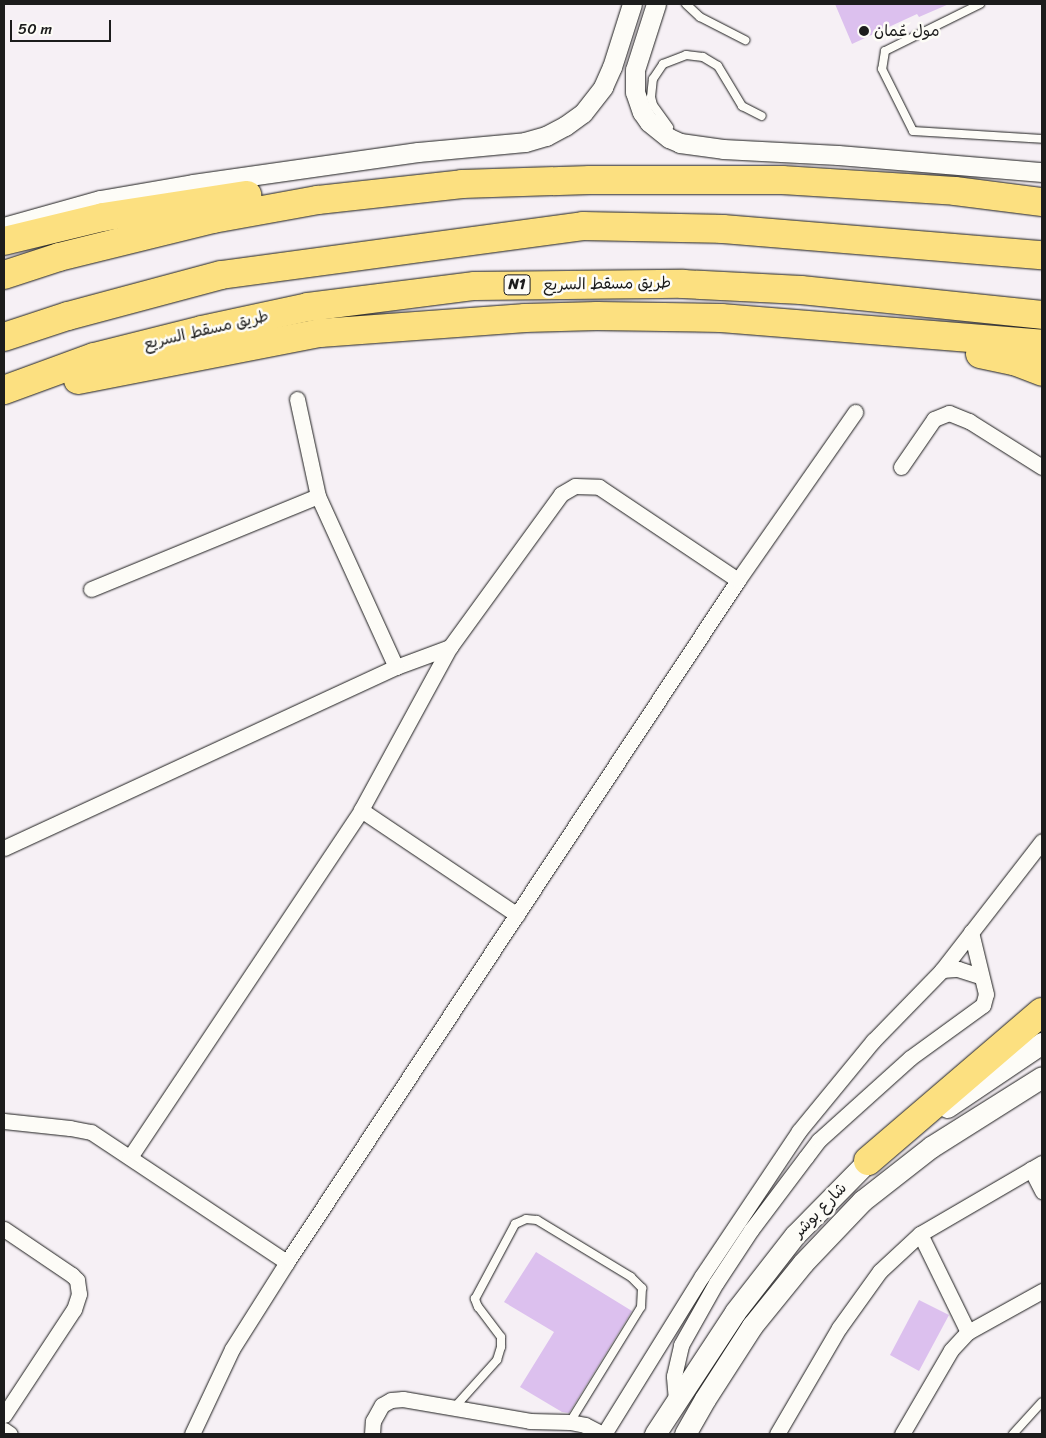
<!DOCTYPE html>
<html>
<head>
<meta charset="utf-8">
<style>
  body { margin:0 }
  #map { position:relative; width:1046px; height:1438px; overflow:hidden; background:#f6f0f5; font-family:Sriracha,"Playpen Sans Arabic",sans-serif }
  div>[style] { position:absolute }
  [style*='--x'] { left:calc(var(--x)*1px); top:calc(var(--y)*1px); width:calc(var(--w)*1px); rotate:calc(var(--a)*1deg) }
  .building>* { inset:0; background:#dcc0ee }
  .roads { filter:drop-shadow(0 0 1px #1c1c1c) drop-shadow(0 0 1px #1c1c1c) }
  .service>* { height:8px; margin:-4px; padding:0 4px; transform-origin:4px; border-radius:4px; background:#fdfcf7 }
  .minor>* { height:15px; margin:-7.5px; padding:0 7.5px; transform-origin:7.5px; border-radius:7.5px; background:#fdfcf7 }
  .tertiary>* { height:19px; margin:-9.5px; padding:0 9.5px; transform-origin:9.5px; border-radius:9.5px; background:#fdfcf7 }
  .secondary>* { height:21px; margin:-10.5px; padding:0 10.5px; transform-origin:10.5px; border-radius:10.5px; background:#fdfcf7 }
  .motorway>* { height:28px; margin:-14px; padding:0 14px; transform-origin:14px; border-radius:14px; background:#fce080 }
  .dots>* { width:14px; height:14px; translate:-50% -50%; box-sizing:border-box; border:2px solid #fdfcf7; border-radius:50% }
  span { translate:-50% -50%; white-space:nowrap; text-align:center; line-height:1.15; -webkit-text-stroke:5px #fdfcf7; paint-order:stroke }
  .shield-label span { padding:1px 4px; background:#fdfcf7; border:1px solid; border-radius:4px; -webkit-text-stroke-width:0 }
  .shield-label { font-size:15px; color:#1c1c1c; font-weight:700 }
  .poi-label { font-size:16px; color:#1c1c1c }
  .left { translate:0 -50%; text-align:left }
  .street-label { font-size:16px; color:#1c1c1c }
  .frame { position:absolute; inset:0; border:5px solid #1c1c1c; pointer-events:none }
  .scale { position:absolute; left:10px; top:20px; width:101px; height:22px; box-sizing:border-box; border:2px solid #1c1c1c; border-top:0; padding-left:6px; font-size:15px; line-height:18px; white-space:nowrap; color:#1c1c1c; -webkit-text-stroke:4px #fdfcf7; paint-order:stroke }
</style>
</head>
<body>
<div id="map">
  <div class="building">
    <i style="clip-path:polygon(835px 4px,949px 4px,919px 17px,917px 14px,852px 44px)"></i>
    <i style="clip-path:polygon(536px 1252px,632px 1311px,569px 1413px,562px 1412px,520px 1387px,554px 1332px,504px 1302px)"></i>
    <i style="clip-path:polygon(919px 1300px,949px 1315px,919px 1371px,890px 1355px)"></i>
  </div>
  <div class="roads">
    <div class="service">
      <i style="--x:686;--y:4;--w:19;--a:43"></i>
      <i style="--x:700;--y:17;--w:51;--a:27.1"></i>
      <i style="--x:980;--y:4;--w:106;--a:153.7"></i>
      <i style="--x:885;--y:51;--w:18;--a:99"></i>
      <i style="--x:882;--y:69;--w:69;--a:63.4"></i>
      <i style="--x:913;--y:131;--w:129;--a:3.5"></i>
      <i style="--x:669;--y:127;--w:27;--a:-126"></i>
      <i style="--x:653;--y:105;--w:8;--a:-104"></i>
      <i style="--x:651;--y:97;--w:18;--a:-84"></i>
      <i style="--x:653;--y:79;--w:18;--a:-56"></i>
      <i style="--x:663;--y:64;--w:25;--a:-21"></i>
      <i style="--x:686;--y:55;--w:17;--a:7"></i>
      <i style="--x:703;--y:57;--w:17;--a:31"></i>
      <i style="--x:718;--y:66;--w:47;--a:59"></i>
      <i style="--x:742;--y:106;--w:22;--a:27"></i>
      <i style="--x:453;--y:1409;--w:66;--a:-48.1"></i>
      <i style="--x:497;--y:1360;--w:14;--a:-73"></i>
      <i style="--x:501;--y:1347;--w:10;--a:-90"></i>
      <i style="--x:501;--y:1337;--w:38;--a:-127"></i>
      <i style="--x:478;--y:1307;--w:9;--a:-111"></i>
      <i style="--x:475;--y:1299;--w:85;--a:-61.9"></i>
      <i style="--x:515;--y:1224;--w:12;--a:-24"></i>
      <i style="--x:526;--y:1219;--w:11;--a:5"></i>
      <i style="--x:537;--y:1220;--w:110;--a:31.2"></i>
      <i style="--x:631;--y:1277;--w:16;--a:45"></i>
      <i style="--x:642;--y:1288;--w:19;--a:93"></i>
      <i style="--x:641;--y:1307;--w:135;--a:121.7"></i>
      <i style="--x:1013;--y:1434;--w:43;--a:-47.8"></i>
    </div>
    <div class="minor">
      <i style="--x:297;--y:399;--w:99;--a:77.8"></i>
      <i style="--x:318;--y:496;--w:188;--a:65.5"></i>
      <i style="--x:396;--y:667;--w:58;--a:-20.3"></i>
      <i style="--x:901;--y:467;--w:58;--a:-55.5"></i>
      <i style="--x:934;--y:419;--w:16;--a:-22"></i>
      <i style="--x:949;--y:413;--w:22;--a:22"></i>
      <i style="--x:969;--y:421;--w:86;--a:32.2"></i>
      <i style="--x:91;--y:589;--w:245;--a:-22.3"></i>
      <i style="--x:361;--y:810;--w:186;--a:-61.4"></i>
      <i style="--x:450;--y:647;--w:189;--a:-54"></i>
      <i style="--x:561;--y:494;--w:16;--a:-30"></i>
      <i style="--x:575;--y:486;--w:24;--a:2"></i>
      <i style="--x:599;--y:487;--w:167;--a:33.8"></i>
      <i style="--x:4;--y:848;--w:432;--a:-24.8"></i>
      <i style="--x:942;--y:970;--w:16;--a:-4"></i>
      <i style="--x:958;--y:969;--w:23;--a:18"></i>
      <i style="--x:4;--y:1121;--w:66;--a:6.1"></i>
      <i style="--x:70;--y:1128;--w:21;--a:11"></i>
      <i style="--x:91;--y:1132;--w:235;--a:33.6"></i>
      <i style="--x:130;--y:1157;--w:417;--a:-56.3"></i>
      <i style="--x:361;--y:810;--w:188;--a:33.9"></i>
      <i style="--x:1031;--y:1169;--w:25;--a:63"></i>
      <i style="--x:4;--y:1229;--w:82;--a:34.1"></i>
      <i style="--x:72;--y:1275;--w:7;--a:45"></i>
      <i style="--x:77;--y:1280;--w:14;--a:82"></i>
      <i style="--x:79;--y:1294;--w:16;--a:108"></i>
      <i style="--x:74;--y:1309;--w:127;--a:123.4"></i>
      <i style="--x:920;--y:1234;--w:109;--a:63.9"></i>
      <i style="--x:676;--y:1400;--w:24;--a:-95"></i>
      <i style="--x:674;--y:1376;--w:32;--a:-77"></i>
      <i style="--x:681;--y:1345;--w:71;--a:-60.6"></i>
      <i style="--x:716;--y:1283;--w:64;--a:-56.6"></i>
      <i style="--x:751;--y:1230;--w:91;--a:-53"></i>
      <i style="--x:806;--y:1157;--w:21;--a:-53"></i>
      <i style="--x:819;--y:1140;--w:122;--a:-42"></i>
      <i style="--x:910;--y:1058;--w:90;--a:-36"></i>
      <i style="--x:983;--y:1005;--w:11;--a:-75"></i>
      <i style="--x:986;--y:994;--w:64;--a:-103.6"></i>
      <i style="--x:4;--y:1430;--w:7;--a:34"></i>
      <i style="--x:192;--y:1434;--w:94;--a:-64.8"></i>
      <i style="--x:232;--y:1349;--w:103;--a:-57.7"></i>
      <i style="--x:287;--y:1262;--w:818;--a:-56.52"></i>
      <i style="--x:738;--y:580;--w:205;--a:-55.1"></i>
      <i style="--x:372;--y:1434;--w:13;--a:-86"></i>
      <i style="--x:373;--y:1421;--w:18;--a:-61"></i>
      <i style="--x:382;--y:1405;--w:10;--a:-29"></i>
      <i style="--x:391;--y:1400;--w:12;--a:-5"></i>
      <i style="--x:403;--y:1399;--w:129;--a:9.8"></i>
      <i style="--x:530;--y:1421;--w:40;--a:1.4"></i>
      <i style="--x:570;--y:1422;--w:15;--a:11"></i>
      <i style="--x:585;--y:1425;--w:20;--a:27"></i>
      <i style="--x:604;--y:1434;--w:186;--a:-58.2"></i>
      <i style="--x:702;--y:1276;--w:174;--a:-56.2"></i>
      <i style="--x:799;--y:1131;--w:117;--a:-50.6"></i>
      <i style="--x:873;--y:1041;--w:99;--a:-45.8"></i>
      <i style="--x:942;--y:970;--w:163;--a:-52.2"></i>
      <i style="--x:777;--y:1434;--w:123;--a:-59.7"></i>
      <i style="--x:839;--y:1328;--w:70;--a:-54.3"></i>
      <i style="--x:880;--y:1271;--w:54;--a:-42.8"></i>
      <i style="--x:920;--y:1234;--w:141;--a:-30.2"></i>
      <i style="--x:902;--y:1434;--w:97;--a:-59.7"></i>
      <i style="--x:951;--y:1350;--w:25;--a:-47"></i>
      <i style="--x:968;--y:1332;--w:85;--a:-29"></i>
    </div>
    <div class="tertiary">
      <i style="--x:656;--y:4;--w:69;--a:107.7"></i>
      <i style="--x:635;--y:70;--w:22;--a:90"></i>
      <i style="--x:635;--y:92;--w:21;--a:71"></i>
      <i style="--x:642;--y:112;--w:12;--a:55"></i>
      <i style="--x:649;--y:122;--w:26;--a:39"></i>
      <i style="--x:669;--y:138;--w:12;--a:24"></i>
      <i style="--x:680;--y:143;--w:43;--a:7.9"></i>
      <i style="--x:723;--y:149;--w:115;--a:3"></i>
      <i style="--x:838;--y:155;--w:205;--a:4.8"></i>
      <i style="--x:4;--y:227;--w:100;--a:-15.7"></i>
      <i style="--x:100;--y:200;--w:94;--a:-9.8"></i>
      <i style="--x:193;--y:184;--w:227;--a:-8.1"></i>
      <i style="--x:418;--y:152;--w:107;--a:-5.3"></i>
      <i style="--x:525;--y:142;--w:22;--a:-16"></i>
      <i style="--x:546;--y:136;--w:21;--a:-28"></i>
      <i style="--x:565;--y:126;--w:22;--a:-36"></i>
      <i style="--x:583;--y:113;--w:33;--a:-52"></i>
      <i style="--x:603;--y:87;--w:22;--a:-66"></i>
      <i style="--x:612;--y:67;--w:66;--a:-72.4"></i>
    </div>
    <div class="secondary">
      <i style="--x:947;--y:1107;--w:115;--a:-34"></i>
      <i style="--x:655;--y:1434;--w:146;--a:-56.7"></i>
      <i style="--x:735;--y:1312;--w:98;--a:-52.1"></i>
      <i style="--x:795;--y:1235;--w:104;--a:-45.4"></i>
      <i style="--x:868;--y:1161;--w:16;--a:-35"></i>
      <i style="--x:685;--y:1434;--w:40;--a:-60.3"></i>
      <i style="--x:705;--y:1399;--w:87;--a:-57.2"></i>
      <i style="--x:752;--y:1326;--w:81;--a:-51"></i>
      <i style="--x:803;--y:1263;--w:86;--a:-46.4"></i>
      <i style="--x:862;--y:1201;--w:88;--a:-38"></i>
      <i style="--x:931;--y:1147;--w:131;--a:-32.2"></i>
    </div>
    <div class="motorway">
      <i style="--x:4;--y:241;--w:102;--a:-13.6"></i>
      <i style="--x:103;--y:217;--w:146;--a:-8.7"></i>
      <i style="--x:4;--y:275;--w:58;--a:-18.1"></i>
      <i style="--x:59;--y:257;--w:159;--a:-13.9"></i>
      <i style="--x:213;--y:219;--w:107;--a:-10.3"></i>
      <i style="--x:318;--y:200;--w:145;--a:-6.3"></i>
      <i style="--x:462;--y:184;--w:128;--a:-1.8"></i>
      <i style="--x:590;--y:180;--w:192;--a:0"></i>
      <i style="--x:782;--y:180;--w:173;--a:3.6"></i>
      <i style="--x:955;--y:191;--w:88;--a:7.2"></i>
      <i style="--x:4;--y:337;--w:67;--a:-18.2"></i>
      <i style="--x:68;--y:316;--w:158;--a:-15"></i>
      <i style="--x:221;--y:275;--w:365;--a:-7.7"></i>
      <i style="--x:583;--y:226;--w:140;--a:1.2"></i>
      <i style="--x:723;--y:229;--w:320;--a:4.7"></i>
      <i style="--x:980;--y:354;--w:35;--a:12"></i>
      <i style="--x:1014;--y:361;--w:30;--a:21"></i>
      <i style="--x:78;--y:380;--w:247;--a:-11"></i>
      <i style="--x:320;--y:333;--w:206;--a:-4.2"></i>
      <i style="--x:525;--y:318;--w:72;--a:-1.6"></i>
      <i style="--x:597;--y:316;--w:124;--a:0.9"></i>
      <i style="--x:721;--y:318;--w:322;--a:4.6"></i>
      <i style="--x:4;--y:390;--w:96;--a:-20.1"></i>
      <i style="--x:94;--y:357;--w:111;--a:-14"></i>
      <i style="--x:202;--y:330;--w:108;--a:-12.2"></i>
      <i style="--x:308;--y:307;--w:168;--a:-7.2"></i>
      <i style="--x:475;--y:286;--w:208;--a:-0.6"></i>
      <i style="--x:683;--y:284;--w:118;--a:2.9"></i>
      <i style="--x:801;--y:290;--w:242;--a:5.9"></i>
      <i style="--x:868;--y:1161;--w:229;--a:-40.6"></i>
    </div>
  </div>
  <div class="dots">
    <i style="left:864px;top:31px;background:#1c1c1c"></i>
  </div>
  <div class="shield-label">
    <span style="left:517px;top:285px">N1</span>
  </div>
  <div class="poi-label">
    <span class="left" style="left:874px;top:31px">مول عُمان</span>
  </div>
  <div class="street-label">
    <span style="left:607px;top:284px;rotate:-1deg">طريق مسقط السريع</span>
    <span style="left:206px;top:330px;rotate:-13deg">طريق مسقط السريع</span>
    <span style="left:820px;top:1210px;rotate:-46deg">شارع بوشر</span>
  </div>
  <div class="frame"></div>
  <div class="scale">50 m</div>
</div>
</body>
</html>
